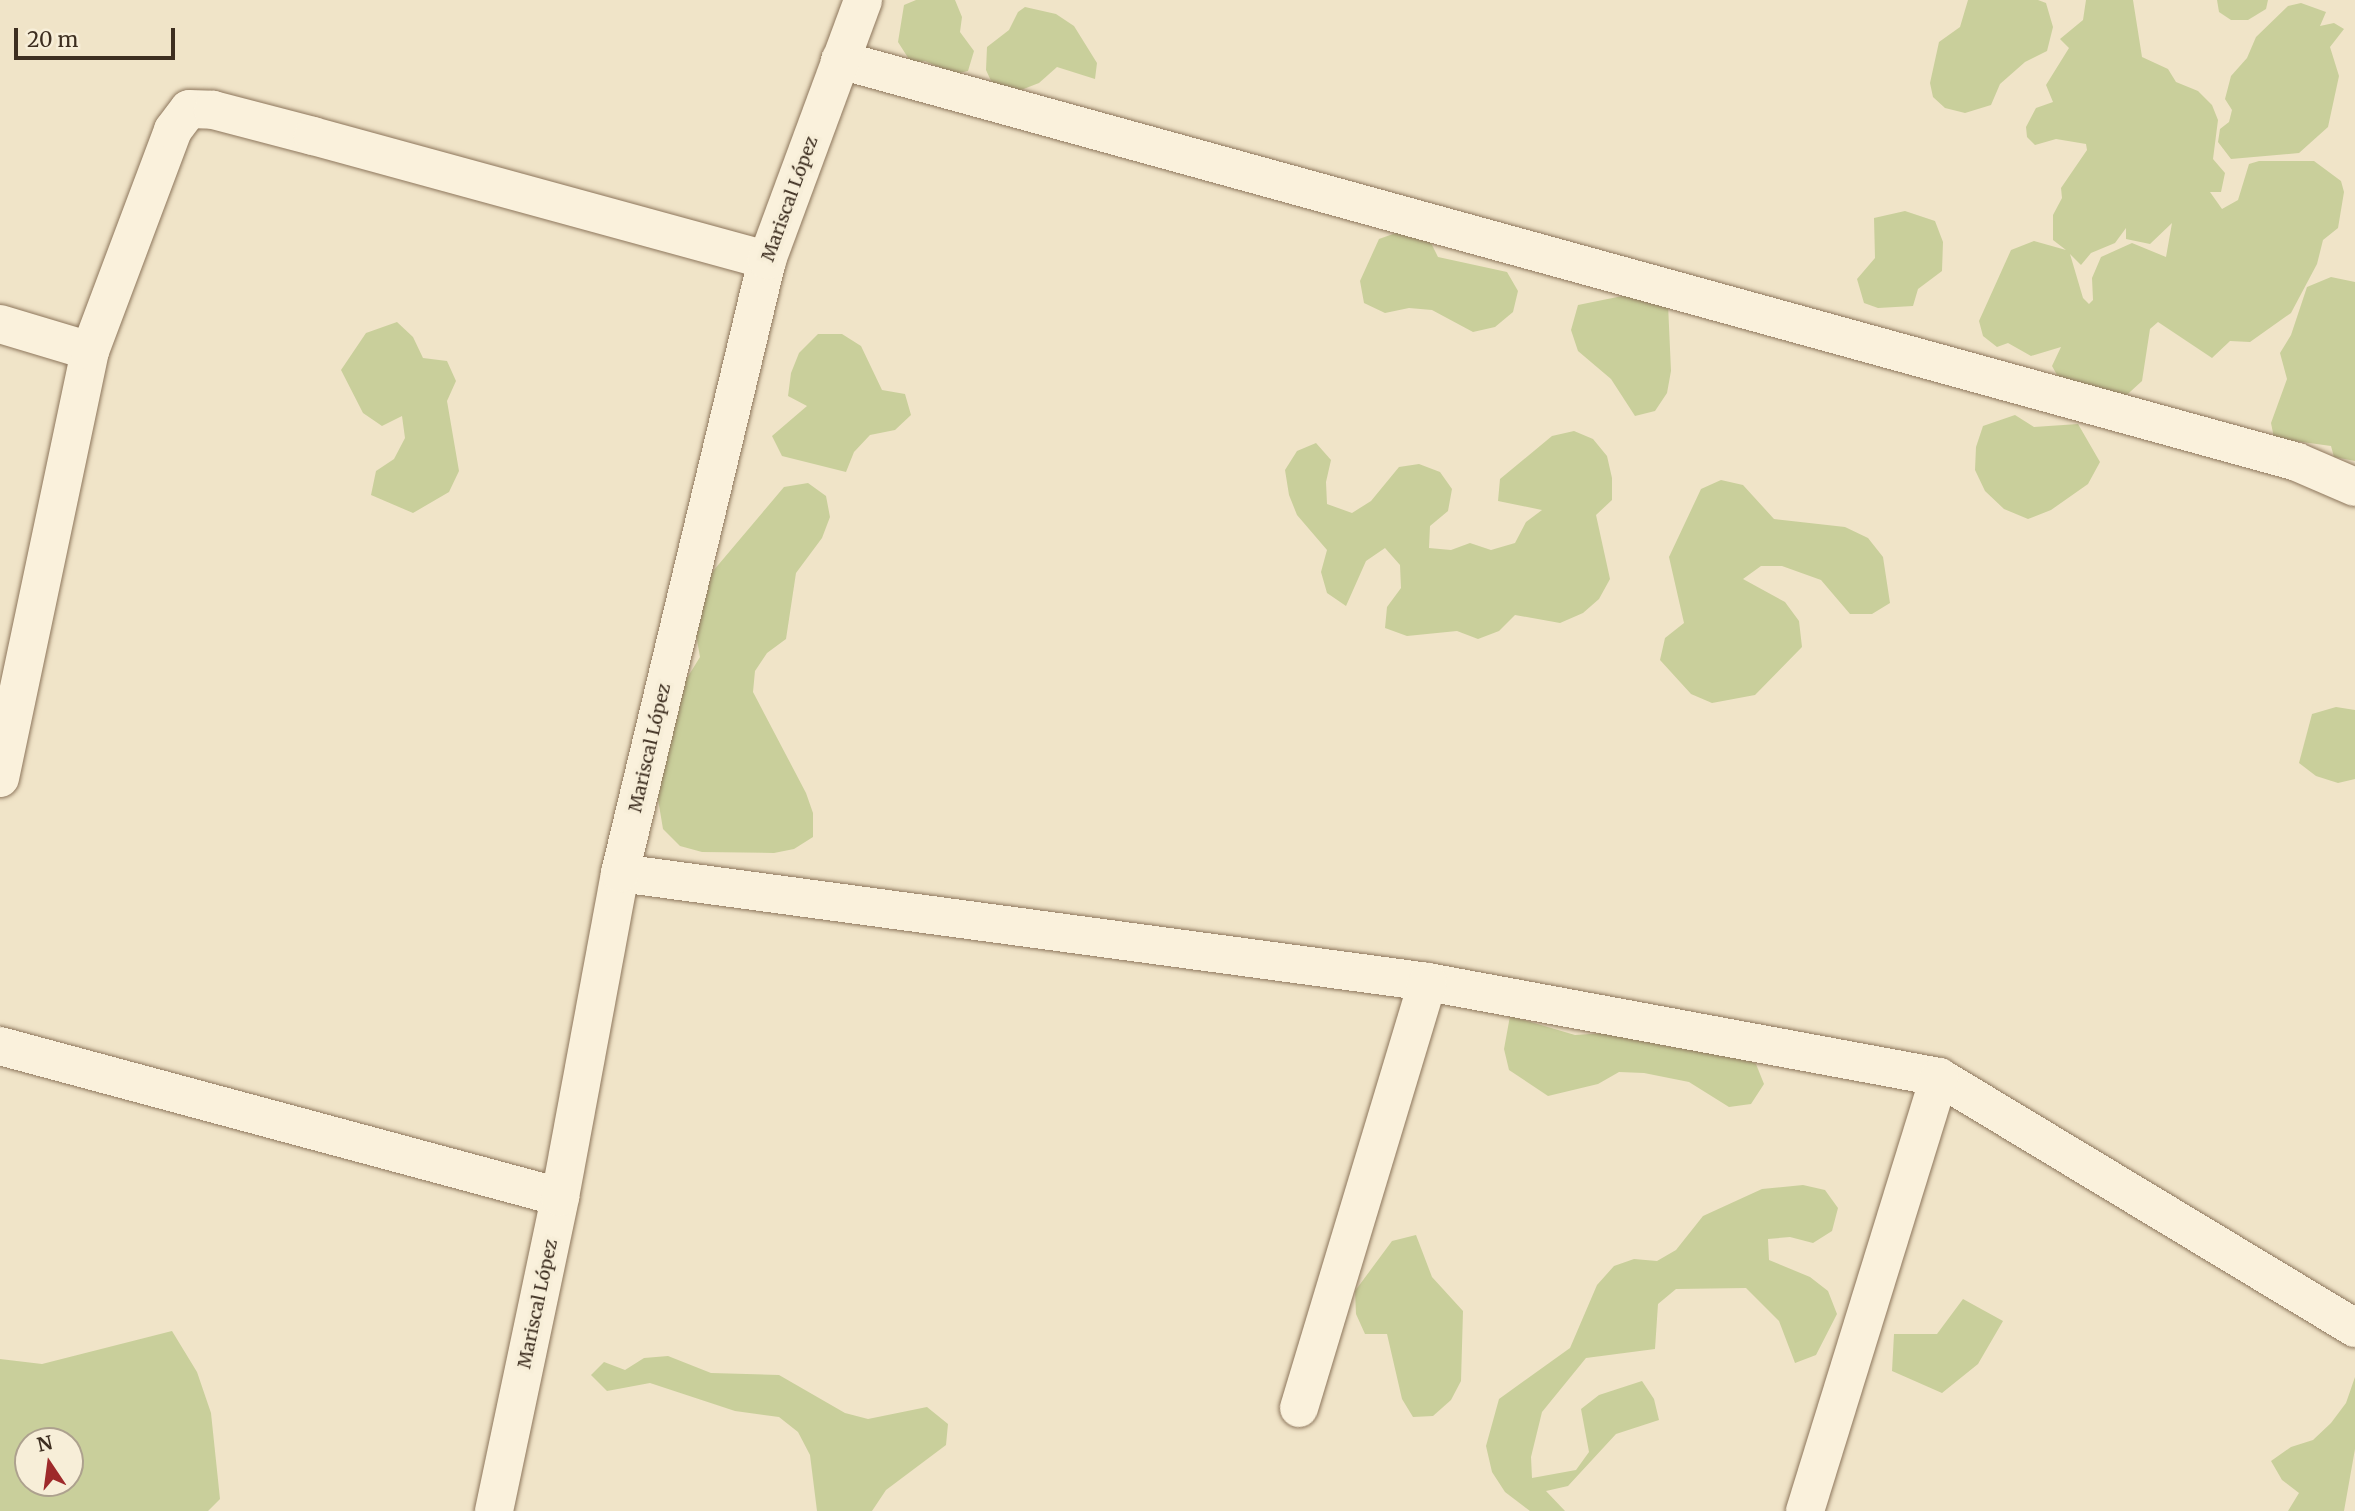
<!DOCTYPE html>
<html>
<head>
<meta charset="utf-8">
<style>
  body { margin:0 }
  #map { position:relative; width:2355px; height:1511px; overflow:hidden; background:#f0e4c8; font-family:Merriweather,serif }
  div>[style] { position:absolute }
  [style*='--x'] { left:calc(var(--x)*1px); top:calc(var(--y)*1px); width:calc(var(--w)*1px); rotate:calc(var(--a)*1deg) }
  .green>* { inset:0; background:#c9cf9b }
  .roads { filter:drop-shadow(0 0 2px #8d765c) drop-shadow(0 0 2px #8d765c) }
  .minor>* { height:38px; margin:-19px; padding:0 19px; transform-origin:19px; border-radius:19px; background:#faf1dc }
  span { translate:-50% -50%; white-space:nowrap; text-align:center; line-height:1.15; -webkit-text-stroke:7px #f7eed8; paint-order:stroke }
  .street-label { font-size:18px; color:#3d2e20 }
  .north { position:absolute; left:14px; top:1427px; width:70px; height:70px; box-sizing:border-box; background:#f7eed8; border:2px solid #ada18e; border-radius:50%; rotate:347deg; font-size:19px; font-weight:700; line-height:28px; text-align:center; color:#3d2e20 }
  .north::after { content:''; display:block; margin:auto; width:24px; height:32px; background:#9e2a2b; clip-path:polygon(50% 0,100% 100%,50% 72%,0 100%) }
  .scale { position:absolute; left:14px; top:28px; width:161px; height:32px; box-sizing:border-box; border:4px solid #3d2e20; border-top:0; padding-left:9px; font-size:21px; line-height:24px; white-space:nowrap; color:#3d2e20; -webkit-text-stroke:5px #f7eed8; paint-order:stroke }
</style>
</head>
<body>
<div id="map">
  <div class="green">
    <i style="clip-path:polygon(916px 0,955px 0,962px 17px,960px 32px,974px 51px,968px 71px,954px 74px,925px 61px,912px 64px,898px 42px,904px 5px)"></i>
    <i style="clip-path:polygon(1968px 0,2038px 0,2046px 3px,2053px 27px,2047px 51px,2025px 62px,2000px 84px,1991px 105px,1965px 113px,1945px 108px,1933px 97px,1930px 83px,1939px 42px,1960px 27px)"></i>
    <i style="clip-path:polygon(evenodd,2086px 0,2133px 0,2142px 57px,2168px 69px,2176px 82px,2198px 91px,2212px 105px,2218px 120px,2213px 159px,2225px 173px,2221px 192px,2210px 192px,2222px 209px,2238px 200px,2249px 164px,2259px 161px,2314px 161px,2341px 181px,2344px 192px,2338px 228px,2323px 240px,2317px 264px,2291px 313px,2250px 342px,2230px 341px,2212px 358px,2158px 322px,2150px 329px,2142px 381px,2119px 402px,2062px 384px,2052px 366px,2061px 347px,2031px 356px,2008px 343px,1997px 347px,1983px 336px,1979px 321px,2011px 250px,2034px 241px,2066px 250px,2053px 240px,2053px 215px,2062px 198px,2061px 188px,2087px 150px,2086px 144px,2056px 139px,2035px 145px,2027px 137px,2026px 127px,2036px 108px,2053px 102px,2046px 85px,2069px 48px,2060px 39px,2083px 20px,2086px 0,2172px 223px,2166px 257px,2132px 243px,2101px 257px,2092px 278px,2093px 300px,2089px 304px,2083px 298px,2070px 254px,2081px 265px,2091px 253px,2115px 243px,2126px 228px,2126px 239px,2150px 244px,2172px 223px)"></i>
    <i style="clip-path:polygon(2217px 0,2268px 0,2266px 9px,2248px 20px,2231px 20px,2219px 12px)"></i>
    <i style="clip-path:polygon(2301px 3px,2326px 12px,2320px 26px,2334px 23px,2344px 29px,2330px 47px,2339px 76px,2328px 127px,2299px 153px,2231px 159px,2218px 142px,2220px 129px,2229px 122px,2232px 110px,2225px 99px,2231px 76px,2247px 58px,2256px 37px,2288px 6px)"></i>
    <i style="clip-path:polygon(1025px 7px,1056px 14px,1074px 26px,1097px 63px,1095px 79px,1057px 67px,1039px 83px,1021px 90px,992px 83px,986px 70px,987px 47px,1009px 30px,1018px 12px)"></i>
    <i style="clip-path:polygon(1905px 211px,1935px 221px,1943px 242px,1942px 271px,1918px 289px,1913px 306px,1878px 308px,1864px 303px,1857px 279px,1875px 258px,1874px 218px)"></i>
    <i style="clip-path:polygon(1407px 229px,1428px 237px,1438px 257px,1507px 272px,1518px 291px,1513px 312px,1495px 327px,1473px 332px,1432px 310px,1409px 308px,1385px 313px,1364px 303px,1360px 281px,1379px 239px)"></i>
    <i style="clip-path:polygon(2331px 277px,2355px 282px,2355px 461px,2334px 457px,2331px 446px,2274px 438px,2271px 423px,2287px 379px,2280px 353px,2291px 335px,2307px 287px)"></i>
    <i style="clip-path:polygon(1652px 290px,1668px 304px,1671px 371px,1667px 393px,1655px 411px,1635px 416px,1611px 379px,1578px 351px,1571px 330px,1578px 305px)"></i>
    <i style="clip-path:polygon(397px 322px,413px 337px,423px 358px,447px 361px,456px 381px,447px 401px,459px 471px,449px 492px,413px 513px,371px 495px,376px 471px,394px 459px,405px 438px,402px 416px,382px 426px,363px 413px,341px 370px,366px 333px)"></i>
    <i style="clip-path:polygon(818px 334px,842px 334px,861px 346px,882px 390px,905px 394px,911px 415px,895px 430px,870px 435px,854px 452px,846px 472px,782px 456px,772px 436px,807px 406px,788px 396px,791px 373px,799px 353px)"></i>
    <i style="clip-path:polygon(2015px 415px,2034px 427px,2078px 424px,2100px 462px,2088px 484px,2051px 510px,2028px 519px,2004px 509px,1985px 491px,1975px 470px,1976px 447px,1983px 426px)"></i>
    <i style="clip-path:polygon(1574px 431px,1593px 439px,1607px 456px,1612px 478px,1612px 500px,1596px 515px,1610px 579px,1599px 599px,1583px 613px,1560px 623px,1515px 615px,1499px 631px,1478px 639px,1457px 631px,1407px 636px,1385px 628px,1387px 607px,1401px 588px,1400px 565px,1385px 548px,1366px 561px,1346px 606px,1327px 593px,1321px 572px,1327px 550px,1297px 515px,1289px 495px,1285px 470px,1297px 451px,1316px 443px,1331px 460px,1326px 482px,1327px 504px,1352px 513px,1371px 501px,1399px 467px,1419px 464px,1440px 472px,1452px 489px,1448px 511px,1430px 526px,1429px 548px,1451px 550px,1470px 543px,1491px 550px,1515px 543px,1526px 522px,1542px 510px,1498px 501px,1500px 479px,1552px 436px)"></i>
    <i style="clip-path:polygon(1721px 480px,1743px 485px,1774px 519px,1845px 527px,1868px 538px,1883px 557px,1890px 603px,1872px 614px,1850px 614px,1821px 580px,1782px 566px,1761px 566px,1743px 579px,1785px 602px,1799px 621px,1802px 647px,1755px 695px,1712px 703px,1691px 694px,1660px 660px,1665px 638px,1684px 623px,1669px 557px,1701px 489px)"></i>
    <i style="clip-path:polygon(808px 483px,826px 496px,830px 517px,822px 538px,796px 573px,786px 639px,767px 653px,755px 671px,753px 692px,806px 793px,813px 813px,813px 837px,794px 849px,774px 853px,702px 852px,680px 846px,663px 829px,656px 787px,676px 696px,700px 657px,692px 612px,697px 590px,784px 487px)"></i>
    <i style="clip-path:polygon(2336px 707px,2355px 710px,2355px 779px,2338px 783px,2316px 776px,2299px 763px,2312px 714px)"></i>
    <i style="clip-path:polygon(1510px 1016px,1575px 1035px,1621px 1032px,1666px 1046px,1735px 1053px,1756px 1064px,1764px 1084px,1751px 1104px,1729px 1107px,1689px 1082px,1644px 1073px,1619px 1072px,1598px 1084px,1548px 1096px,1509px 1070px,1504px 1049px)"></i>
    <i style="clip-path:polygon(1803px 1185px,1825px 1190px,1838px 1208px,1832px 1231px,1813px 1243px,1790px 1237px,1768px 1239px,1769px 1260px,1810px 1277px,1828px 1291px,1837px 1314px,1816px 1355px,1795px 1363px,1779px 1321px,1746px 1288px,1676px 1289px,1658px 1304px,1655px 1349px,1586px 1358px,1542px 1412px,1531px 1457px,1532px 1478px,1576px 1470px,1589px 1452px,1581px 1409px,1599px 1395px,1642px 1381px,1654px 1399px,1659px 1420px,1616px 1434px,1568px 1486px,1546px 1491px,1565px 1511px,1530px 1511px,1505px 1492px,1492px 1472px,1486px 1446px,1499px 1399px,1570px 1348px,1597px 1285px,1614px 1266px,1634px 1259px,1657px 1261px,1676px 1250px,1703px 1216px,1762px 1189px)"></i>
    <i style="clip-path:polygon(1416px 1235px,1432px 1277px,1463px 1311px,1461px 1381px,1451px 1400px,1433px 1416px,1413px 1417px,1402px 1399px,1387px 1334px,1365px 1334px,1356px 1314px,1355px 1291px,1392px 1241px)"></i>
    <i style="clip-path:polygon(1963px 1299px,2003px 1321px,1978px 1364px,1942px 1393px,1892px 1371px,1894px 1334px,1937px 1334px)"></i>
    <i style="clip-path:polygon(evenodd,172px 1331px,197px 1372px,211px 1413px,220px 1499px,208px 1511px,0 1511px,0 1359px,42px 1364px,172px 1331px,70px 1441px,70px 1483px,28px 1483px,28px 1441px,70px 1441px)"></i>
    <i style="clip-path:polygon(668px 1356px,711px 1373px,779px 1375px,845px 1413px,868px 1419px,927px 1407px,948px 1424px,946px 1445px,886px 1490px,872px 1511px,817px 1511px,810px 1455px,798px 1432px,779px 1417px,735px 1411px,650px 1383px,607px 1391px,591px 1375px,604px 1362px,625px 1370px,644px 1358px)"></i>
    <i style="clip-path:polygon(2355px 1377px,2355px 1449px,2344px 1511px,2288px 1511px,2299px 1493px,2282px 1480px,2271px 1461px,2291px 1447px,2313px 1440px,2331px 1423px,2346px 1403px)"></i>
  </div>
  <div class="roads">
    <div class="minor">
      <i style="--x:840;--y:60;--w:1511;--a:15.42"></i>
      <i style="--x:2297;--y:462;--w:63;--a:23.3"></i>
      <i style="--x:0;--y:324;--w:94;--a:16.7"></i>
      <i style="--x:0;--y:778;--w:436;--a:-78.1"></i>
      <i style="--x:90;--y:351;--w:236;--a:-69.4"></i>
      <i style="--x:173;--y:130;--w:26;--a:-53"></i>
      <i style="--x:189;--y:109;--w:24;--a:2"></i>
      <i style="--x:213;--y:110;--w:103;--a:14.6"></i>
      <i style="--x:313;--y:136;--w:471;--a:15.3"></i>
      <i style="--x:620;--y:873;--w:815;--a:7.68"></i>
      <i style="--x:1428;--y:982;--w:520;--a:10.53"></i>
      <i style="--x:1939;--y:1077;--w:486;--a:31.1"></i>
      <i style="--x:0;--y:1046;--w:580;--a:15.09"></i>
      <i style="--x:1299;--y:1408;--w:445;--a:-73.2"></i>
      <i style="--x:494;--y:1511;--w:321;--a:-78.1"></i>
      <i style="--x:560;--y:1197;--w:330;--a:-79.5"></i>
      <i style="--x:620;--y:873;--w:630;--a:-76.51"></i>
      <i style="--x:767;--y:260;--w:277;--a:-69.7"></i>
      <i style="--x:1805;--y:1511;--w:454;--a:-72.8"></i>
    </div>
  </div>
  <div class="street-label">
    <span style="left:790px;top:199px;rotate:-70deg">Mariscal López</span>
    <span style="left:650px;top:748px;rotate:-77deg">Mariscal López</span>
    <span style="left:538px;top:1304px;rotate:-78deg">Mariscal López</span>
  </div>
  <div class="north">N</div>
  <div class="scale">20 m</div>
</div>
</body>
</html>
